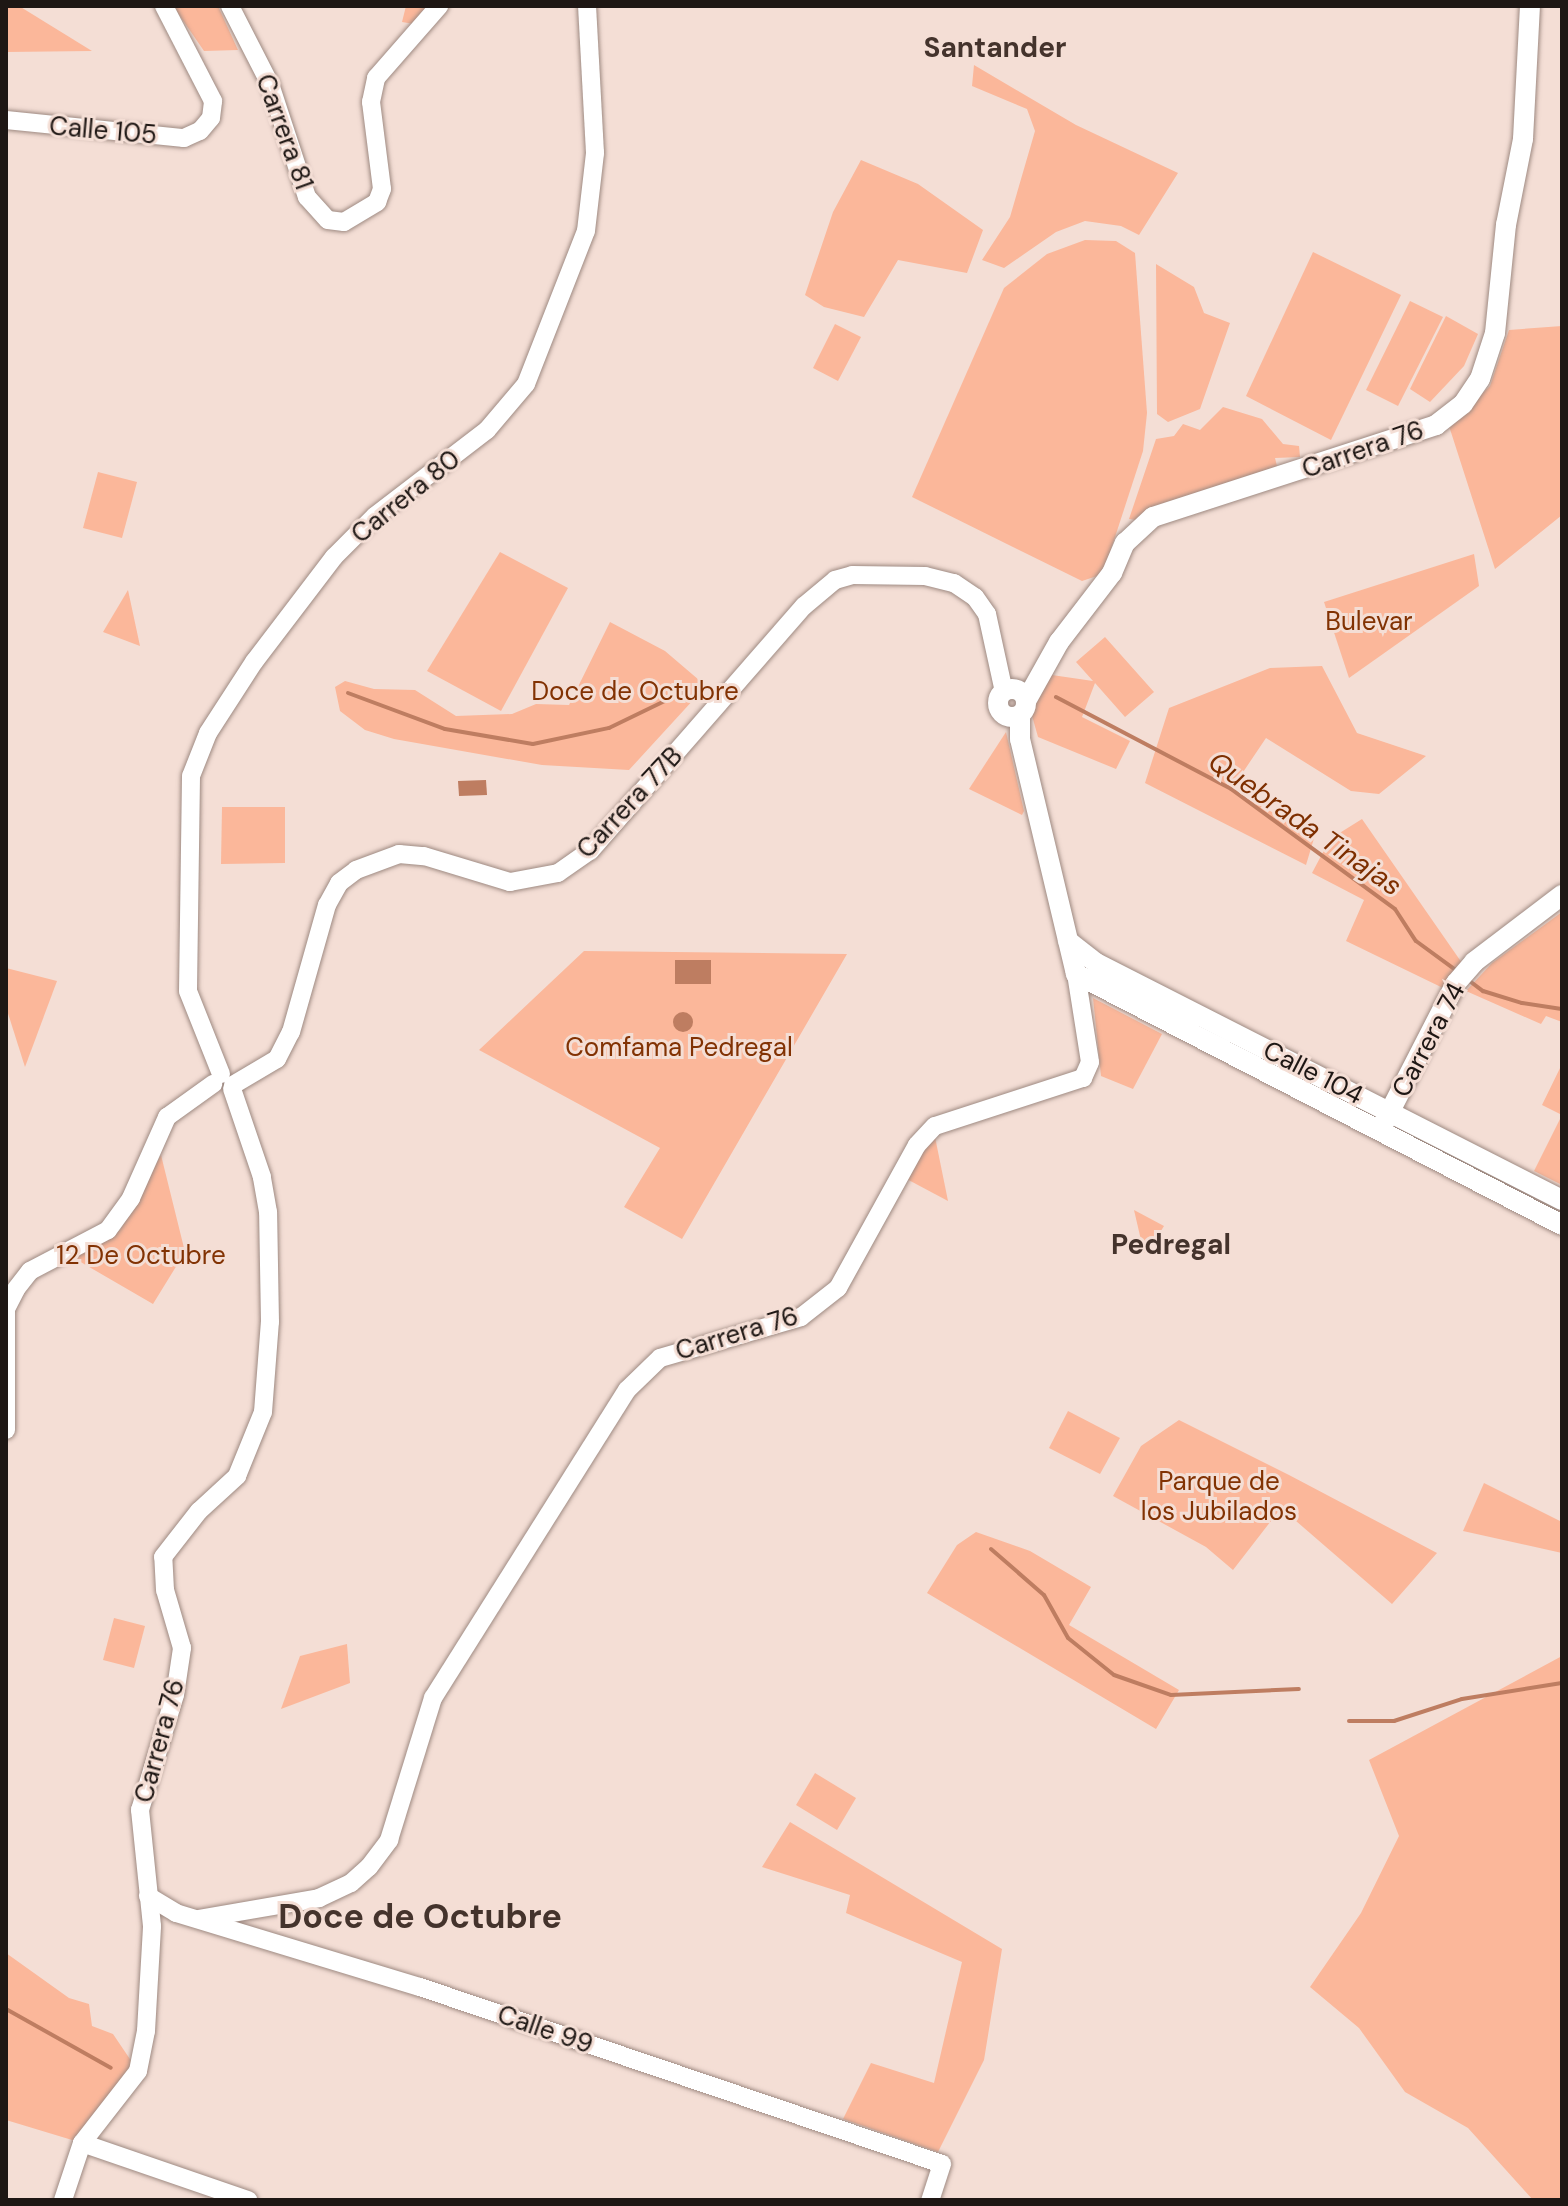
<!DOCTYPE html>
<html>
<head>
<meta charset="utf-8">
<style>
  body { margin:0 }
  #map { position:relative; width:1568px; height:2206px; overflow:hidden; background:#f4ded5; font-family:"DM Sans",sans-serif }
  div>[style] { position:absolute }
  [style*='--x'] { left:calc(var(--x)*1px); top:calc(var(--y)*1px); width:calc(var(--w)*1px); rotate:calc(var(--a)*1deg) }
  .green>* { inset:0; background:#fbb79a }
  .water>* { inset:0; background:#be7d61 }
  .round { border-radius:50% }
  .stream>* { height:4px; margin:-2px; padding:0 2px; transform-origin:2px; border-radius:2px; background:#be7d61 }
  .roads { filter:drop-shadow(0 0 2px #9e8a82) drop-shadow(0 0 2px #9e8a82) }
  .tertiary>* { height:18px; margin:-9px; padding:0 9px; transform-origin:9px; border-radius:9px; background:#fff }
  .secondary>* { height:20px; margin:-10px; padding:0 10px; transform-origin:10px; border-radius:10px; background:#fff }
  .secondary>.ring { margin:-10px; padding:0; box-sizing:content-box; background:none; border:20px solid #fff; border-radius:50% }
  span { translate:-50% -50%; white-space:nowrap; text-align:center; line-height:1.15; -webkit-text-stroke:6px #f4ded5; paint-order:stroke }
  .street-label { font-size:26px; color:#1e1714 }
  .park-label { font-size:26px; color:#823203 }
  .neighbourhood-label { font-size:28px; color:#44332c; font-weight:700 }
  .water-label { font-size:28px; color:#7e2f00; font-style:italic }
  .district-label { font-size:34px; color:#44332c; font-weight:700 }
  .frame { position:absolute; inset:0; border:8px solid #1e1714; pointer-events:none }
</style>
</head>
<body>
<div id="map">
  <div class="green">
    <i style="clip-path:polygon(6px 6px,19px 6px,92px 51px,6px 52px)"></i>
    <i style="clip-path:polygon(173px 6px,218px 6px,238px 50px,204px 51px)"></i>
    <i style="clip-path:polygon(406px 6px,431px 6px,414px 24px,402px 22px)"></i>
    <i style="clip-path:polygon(974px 65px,1076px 125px,1178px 173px,1139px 235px,1121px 226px,1085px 221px,1056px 232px,1004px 268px,982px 260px,1010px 217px,1035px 131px,1027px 109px,972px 86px)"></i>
    <i style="clip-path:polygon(861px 160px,918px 184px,983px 230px,967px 273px,898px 260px,864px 317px,824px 307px,805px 295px,833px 212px)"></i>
    <i style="clip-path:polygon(1085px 240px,1116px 241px,1135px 253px,1147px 413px,1143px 451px,1103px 574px,1082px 581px,912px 497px,1004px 288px,1047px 254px)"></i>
    <i style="clip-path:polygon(1313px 252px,1401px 295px,1331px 440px,1246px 396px)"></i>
    <i style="clip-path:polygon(1156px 264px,1194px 287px,1204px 313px,1230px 323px,1200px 409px,1168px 422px,1157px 414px)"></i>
    <i style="clip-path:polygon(1410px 301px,1443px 317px,1398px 406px,1366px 390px)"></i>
    <i style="clip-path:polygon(1446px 316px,1478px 334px,1464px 366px,1430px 402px,1410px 389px)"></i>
    <i style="clip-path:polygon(835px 324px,861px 337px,838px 381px,813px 368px)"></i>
    <i style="clip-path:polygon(1562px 326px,1562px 515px,1495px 569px,1449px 426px,1490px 386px,1509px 330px)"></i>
    <i style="clip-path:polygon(1223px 407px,1262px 419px,1283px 444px,1299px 446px,1300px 457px,1275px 458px,1278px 470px,1145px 521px,1129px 519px,1156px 439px,1174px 436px,1183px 424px,1200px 430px)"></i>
    <i style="clip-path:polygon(98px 472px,137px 482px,122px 538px,83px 528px)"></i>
    <i style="clip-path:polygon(500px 552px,568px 588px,501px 711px,427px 671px)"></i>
    <i style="clip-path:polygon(1474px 554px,1479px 586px,1349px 678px,1324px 602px)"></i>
    <i style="clip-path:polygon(128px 590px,140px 646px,103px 632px)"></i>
    <i style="clip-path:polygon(610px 622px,665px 651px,706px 686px,629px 770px,542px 765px,394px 739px,365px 730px,340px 711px,335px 687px,345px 681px,374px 689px,415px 690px,456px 716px,512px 714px,536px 704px,569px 705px)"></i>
    <i style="clip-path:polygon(1105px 637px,1154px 692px,1125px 717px,1095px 683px,1082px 717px,1130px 741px,1116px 769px,1038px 737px,1029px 705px,1045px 674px,1093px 681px,1076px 662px)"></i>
    <i style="clip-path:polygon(1322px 666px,1357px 733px,1426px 756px,1379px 794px,1351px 791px,1266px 738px,1231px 790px,1315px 835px,1306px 865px,1145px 783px,1169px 708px,1270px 668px)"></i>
    <i style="clip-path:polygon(1006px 732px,1024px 811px,1022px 815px,969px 789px)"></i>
    <i style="clip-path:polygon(222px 807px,285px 807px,285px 863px,221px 864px)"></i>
    <i style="clip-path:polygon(1362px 819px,1462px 963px,1443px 988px,1346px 941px,1364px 900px,1312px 873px,1330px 839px)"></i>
    <i style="clip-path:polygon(1562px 912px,1562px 1022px,1546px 1016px,1541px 1024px,1466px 991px,1492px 963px)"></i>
    <i style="clip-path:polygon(584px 951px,847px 954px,682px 1239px,624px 1207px,660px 1148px,479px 1050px)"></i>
    <i style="clip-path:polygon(6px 968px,57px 981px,25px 1067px,6px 1007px)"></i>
    <i style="clip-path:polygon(1093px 998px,1162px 1034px,1133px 1089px,1101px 1076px)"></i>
    <i style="clip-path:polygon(1562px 1064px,1562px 1185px,1534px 1171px,1562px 1115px,1542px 1105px)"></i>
    <i style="clip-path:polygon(934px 1132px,948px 1201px,901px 1176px)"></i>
    <i style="clip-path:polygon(161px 1155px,185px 1252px,153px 1304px,72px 1257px,120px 1230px)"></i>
    <i style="clip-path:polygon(1134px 1210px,1164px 1226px,1148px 1252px,1144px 1253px)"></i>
    <i style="clip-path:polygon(1068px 1411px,1120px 1438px,1100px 1474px,1049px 1448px)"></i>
    <i style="clip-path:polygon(1179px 1420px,1289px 1475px,1437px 1553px,1392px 1604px,1281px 1508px,1233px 1570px,1206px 1547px,1113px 1496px,1141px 1446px)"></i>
    <i style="clip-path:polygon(1484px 1483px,1562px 1522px,1562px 1553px,1463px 1531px)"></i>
    <i style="clip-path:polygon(976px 1532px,1030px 1551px,1091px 1587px,1069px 1625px,1179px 1690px,1156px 1729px,927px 1593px,957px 1545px)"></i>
    <i style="clip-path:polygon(114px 1618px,145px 1626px,134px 1668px,103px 1660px)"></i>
    <i style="clip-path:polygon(347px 1644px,350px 1683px,281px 1709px,300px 1656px)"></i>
    <i style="clip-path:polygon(1562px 1656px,1562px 2200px,1533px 2200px,1468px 2128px,1405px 2092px,1359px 2028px,1310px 1987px,1361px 1913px,1399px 1836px,1369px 1760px)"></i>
    <i style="clip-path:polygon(815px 1773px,856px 1798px,837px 1830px,796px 1805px)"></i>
    <i style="clip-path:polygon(790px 1822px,1002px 1949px,984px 2060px,938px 2152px,843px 2119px,871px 2063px,934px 2083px,962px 1962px,846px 1913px,850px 1895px,762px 1867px)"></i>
    <i style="clip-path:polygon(6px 1953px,69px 1998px,89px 2004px,92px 2026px,113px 2034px,138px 2071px,82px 2143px,6px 2120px)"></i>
  </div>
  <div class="water">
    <i style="clip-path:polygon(486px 780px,487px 795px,459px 796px,458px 781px)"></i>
    <i style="clip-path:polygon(675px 960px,711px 960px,711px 984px,675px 984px)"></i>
    <i class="round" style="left:673px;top:1012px;width:20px;height:20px"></i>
  </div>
  <div class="stream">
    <i style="--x:348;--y:693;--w:103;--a:20.4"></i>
    <i style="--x:445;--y:729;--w:89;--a:9.7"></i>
    <i style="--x:533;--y:744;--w:78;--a:-11.9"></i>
    <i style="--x:609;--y:728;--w:82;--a:-25.9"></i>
    <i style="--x:1056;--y:697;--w:198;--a:27.7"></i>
    <i style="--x:1231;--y:789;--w:203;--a:36.2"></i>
    <i style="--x:1395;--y:909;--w:38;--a:57"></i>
    <i style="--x:1416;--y:941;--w:51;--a:36.2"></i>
    <i style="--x:1467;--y:979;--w:20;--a:37"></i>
    <i style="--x:1483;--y:991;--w:41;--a:17.1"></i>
    <i style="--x:1522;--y:1003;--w:40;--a:8.5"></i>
    <i style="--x:991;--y:1549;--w:70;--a:41"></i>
    <i style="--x:1044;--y:1595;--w:49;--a:60.8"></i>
    <i style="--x:1068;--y:1638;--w:59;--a:38.8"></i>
    <i style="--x:1114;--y:1675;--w:60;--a:19.3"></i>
    <i style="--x:1171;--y:1695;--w:128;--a:-2.7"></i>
    <i style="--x:1349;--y:1721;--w:45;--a:0"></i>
    <i style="--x:1394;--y:1721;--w:71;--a:-17.9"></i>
    <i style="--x:1462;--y:1699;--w:101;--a:-9.1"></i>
    <i style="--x:6;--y:2009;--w:120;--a:29.3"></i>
  </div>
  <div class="roads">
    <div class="tertiary">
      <i style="--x:230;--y:6;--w:88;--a:62.9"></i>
      <i style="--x:270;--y:84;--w:119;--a:71.9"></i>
      <i style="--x:307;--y:197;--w:31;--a:48"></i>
      <i style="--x:328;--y:220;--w:16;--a:7"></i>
      <i style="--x:344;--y:222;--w:39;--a:-31"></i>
      <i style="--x:377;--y:202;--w:14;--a:-69"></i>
      <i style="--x:382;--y:189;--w:88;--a:-97.2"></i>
      <i style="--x:371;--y:102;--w:25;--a:-78"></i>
      <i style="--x:376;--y:78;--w:96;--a:-48.8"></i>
      <i style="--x:6;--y:120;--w:179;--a:5.8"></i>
      <i style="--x:184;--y:138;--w:17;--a:-24"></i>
      <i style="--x:200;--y:131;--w:17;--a:-50"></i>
      <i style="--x:211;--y:118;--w:17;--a:-83"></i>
      <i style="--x:213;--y:101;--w:107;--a:-117.3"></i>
      <i style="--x:221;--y:1074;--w:89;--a:-111.7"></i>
      <i style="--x:188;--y:991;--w:215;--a:-89.2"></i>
      <i style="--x:191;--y:776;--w:46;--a:-68.4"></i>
      <i style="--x:208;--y:733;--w:85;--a:-57.1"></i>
      <i style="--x:254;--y:662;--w:132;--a:-52.7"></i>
      <i style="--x:334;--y:557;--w:58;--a:-45"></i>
      <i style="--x:375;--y:516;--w:141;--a:-37.5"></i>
      <i style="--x:487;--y:430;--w:60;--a:-49.7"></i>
      <i style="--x:526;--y:384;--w:164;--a:-68.6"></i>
      <i style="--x:586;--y:231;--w:79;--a:-83.4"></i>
      <i style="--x:595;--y:153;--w:147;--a:-93.1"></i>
      <i style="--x:233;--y:1085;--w:51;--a:-30.6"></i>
      <i style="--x:277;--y:1059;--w:30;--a:-63"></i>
      <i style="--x:291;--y:1032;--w:132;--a:-74.2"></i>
      <i style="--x:327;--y:905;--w:25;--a:-61"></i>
      <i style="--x:339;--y:883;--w:21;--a:-37"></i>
      <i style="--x:356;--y:870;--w:46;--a:-20.4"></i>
      <i style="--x:399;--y:854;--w:25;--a:5"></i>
      <i style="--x:424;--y:856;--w:90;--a:16.8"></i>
      <i style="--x:510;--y:882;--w:49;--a:-10.6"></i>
      <i style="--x:558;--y:873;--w:39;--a:-35"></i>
      <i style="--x:590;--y:851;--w:325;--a:-48.9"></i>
      <i style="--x:804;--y:606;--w:40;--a:-40"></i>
      <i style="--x:835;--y:580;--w:18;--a:-16"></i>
      <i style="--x:852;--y:575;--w:73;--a:0.8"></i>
      <i style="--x:925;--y:576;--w:30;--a:14"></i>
      <i style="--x:954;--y:583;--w:25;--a:34"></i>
      <i style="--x:975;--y:597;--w:21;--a:55"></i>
      <i style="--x:987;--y:614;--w:80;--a:77.7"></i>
      <i style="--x:6;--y:1430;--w:121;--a:-90"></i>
      <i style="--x:6;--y:1309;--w:22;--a:-63"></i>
      <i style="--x:16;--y:1289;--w:23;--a:-52"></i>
      <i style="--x:30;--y:1271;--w:88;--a:-27.7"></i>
      <i style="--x:108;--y:1230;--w:39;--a:-54"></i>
      <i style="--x:131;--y:1198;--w:89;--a:-66"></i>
      <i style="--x:167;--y:1117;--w:57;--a:-35.7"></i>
      <i style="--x:148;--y:1896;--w:33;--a:31"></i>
      <i style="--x:176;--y:1913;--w:255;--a:16.9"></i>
      <i style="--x:420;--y:1987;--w:551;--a:18.73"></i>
      <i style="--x:942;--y:2164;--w:38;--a:108"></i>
      <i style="--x:198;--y:1919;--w:123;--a:-9.8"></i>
      <i style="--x:319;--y:1898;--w:35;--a:-25"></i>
      <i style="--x:351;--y:1883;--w:24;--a:-42"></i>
      <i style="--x:369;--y:1867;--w:34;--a:-53"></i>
      <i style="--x:389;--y:1840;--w:149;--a:-72.8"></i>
      <i style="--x:433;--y:1698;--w:364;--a:-57.8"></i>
      <i style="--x:627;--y:1390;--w:46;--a:-44.1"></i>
      <i style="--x:660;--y:1358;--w:147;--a:-16.2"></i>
      <i style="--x:801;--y:1317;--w:47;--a:-38.1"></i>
      <i style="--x:838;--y:1288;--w:163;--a:-61.1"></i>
      <i style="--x:917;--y:1145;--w:26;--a:-47"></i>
      <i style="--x:935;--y:1126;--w:156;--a:-18"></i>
      <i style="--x:1083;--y:1078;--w:17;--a:-66"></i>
      <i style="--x:1090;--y:1062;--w:89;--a:-99"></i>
      <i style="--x:82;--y:2143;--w:176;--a:19"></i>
      <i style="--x:63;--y:2200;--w:60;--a:-71.6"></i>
      <i style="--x:82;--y:2143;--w:91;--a:-52.1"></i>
      <i style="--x:138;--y:2071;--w:41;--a:-78.7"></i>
      <i style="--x:146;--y:2031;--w:105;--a:-86.7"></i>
      <i style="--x:152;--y:1926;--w:117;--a:-95.9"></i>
      <i style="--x:140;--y:1810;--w:120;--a:-73.1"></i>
      <i style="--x:175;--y:1695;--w:48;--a:-81.5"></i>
      <i style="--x:182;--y:1648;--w:60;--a:-106.3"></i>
      <i style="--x:165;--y:1590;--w:33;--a:-93"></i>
      <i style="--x:163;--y:1557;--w:58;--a:-52"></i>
      <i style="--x:199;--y:1511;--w:52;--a:-42.6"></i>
      <i style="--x:237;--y:1476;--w:69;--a:-67.9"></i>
      <i style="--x:263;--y:1412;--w:90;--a:-85.6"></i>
      <i style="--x:270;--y:1322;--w:110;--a:-91"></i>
      <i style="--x:268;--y:1212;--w:36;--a:-100"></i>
      <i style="--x:262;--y:1177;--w:93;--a:-108.8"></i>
    </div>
    <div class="secondary">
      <i class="ring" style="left:998px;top:689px;width:8px;height:8px"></i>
      <i style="--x:1026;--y:701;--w:68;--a:-60.8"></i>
      <i style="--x:1059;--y:642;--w:87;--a:-52.5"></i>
      <i style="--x:1112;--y:573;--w:33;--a:-67"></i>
      <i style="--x:1125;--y:543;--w:38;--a:-43"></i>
      <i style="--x:1153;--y:517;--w:298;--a:-18"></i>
      <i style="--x:1436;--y:425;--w:34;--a:-38"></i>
      <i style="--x:1463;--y:404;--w:30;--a:-56"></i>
      <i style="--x:1480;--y:379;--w:48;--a:-71.9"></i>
      <i style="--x:1495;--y:333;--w:109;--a:-84.2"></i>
      <i style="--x:1506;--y:225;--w:88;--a:-78.8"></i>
      <i style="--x:1523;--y:139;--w:133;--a:-87"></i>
      <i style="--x:1020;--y:715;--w:24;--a:90"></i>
      <i style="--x:1020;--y:739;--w:242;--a:76.6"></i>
      <i style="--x:1076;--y:974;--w:547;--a:27.31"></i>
      <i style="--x:1068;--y:941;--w:36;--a:38"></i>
      <i style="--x:1096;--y:963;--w:523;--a:26.96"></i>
      <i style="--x:1384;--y:1123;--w:157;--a:-62.8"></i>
      <i style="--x:1456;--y:983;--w:28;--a:-49"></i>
      <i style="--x:1474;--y:962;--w:111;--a:-37.3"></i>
    </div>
  </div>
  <div class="street-label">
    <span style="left:103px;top:131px;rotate:5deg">Calle 105</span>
    <span style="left:284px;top:132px;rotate:70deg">Carrera 81</span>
    <span style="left:1363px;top:450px;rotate:-19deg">Carrera 76</span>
    <span style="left:406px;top:497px;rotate:-39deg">Carrera 80</span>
    <span style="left:630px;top:803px;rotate:-47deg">Carrera 77B</span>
    <span style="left:1429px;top:1040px;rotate:-62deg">Carrera 74</span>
    <span style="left:1313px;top:1073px;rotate:27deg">Calle 104</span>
    <span style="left:737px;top:1334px;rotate:-17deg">Carrera 76</span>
    <span style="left:160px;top:1741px;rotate:-75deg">Carrera 76</span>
    <span style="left:545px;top:2030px;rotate:19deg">Calle 99</span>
  </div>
  <div class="park-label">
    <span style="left:1369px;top:622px">Bulevar</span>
    <span style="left:635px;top:692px">Doce de Octubre</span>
    <span style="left:679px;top:1048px">Comfama Pedregal</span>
    <span style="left:141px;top:1256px">12 De Octubre</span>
    <span style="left:1219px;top:1497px">Parque de<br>los Jubilados</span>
  </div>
  <div class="neighbourhood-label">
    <span style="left:995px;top:48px">Santander</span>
    <span style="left:1171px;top:1245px">Pedregal</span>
  </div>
  <div class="water-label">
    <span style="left:1305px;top:824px;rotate:35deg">Quebrada Tinajas</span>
  </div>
  <div class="district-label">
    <span style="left:420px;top:1917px">Doce de Octubre</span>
  </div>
  <div class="frame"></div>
</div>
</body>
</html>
